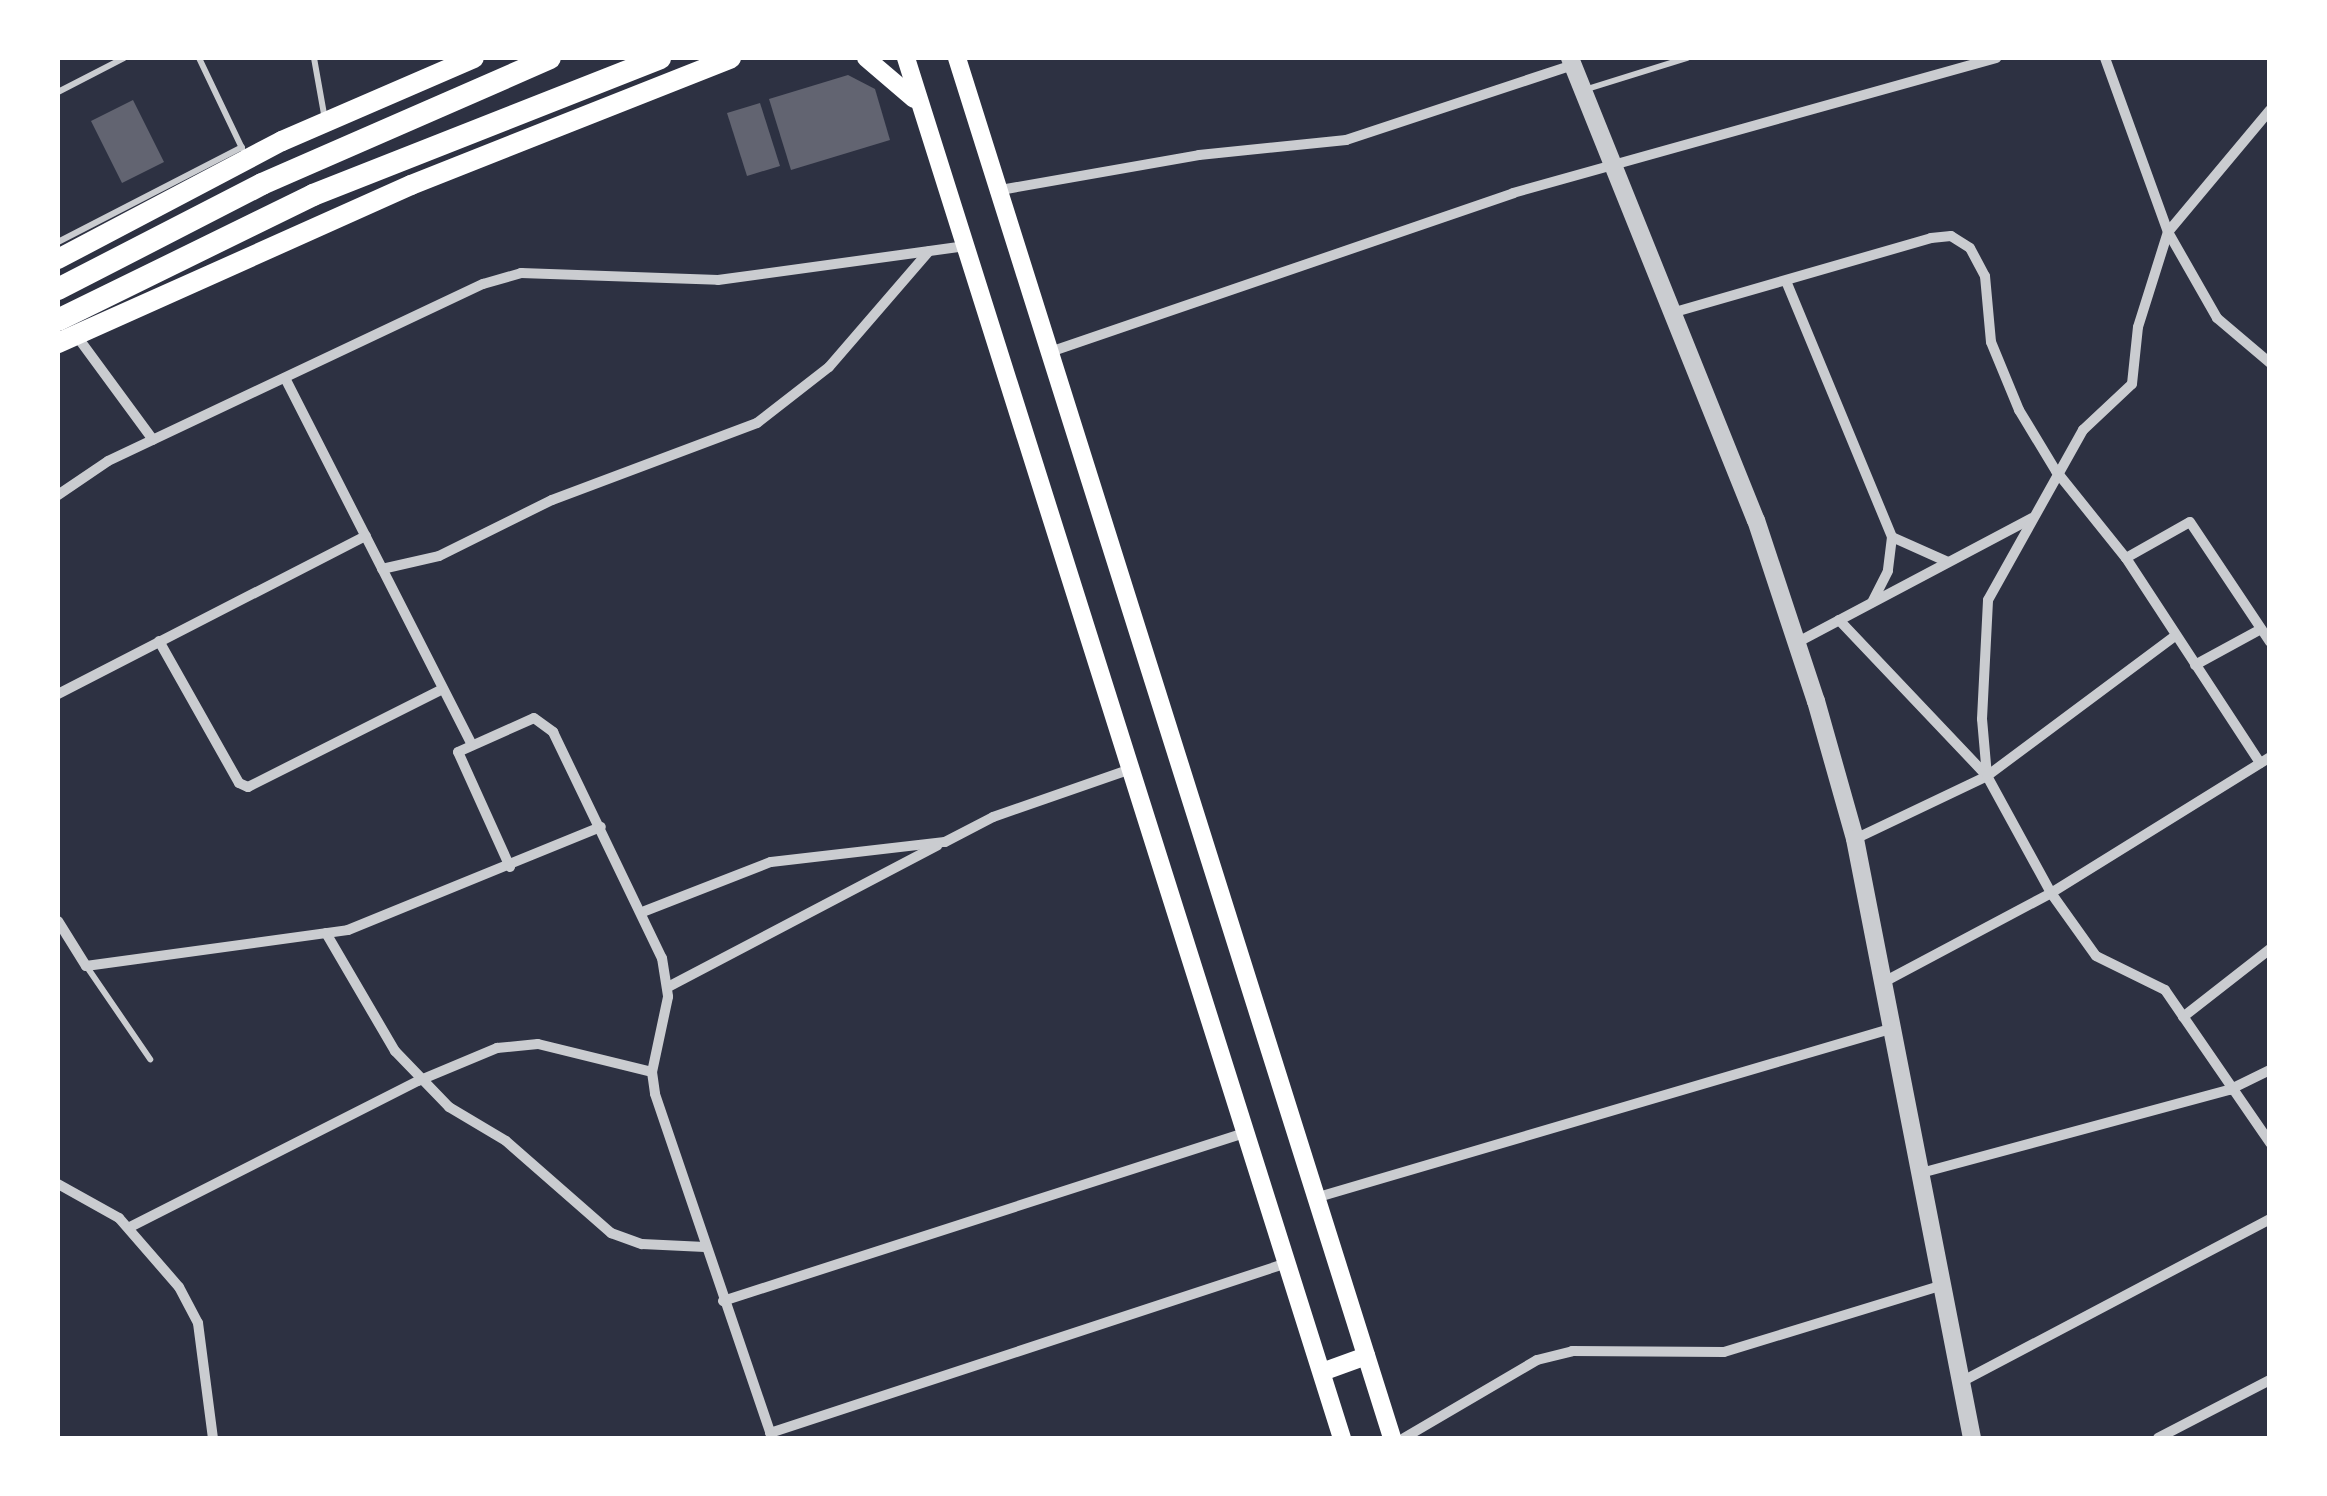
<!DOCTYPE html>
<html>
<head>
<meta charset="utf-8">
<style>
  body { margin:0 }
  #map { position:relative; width:2327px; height:1496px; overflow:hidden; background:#2d3142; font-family:Overpass,sans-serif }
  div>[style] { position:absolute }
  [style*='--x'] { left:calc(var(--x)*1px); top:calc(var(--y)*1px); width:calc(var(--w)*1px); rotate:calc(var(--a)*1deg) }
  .building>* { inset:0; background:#626471 }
  .service>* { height:6px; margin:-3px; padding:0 3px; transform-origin:3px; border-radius:3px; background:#caccd0 }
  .minor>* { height:10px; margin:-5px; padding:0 5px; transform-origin:5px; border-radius:5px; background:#caccd0 }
  .tertiary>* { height:18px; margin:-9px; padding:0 9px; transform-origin:9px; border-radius:9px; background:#caccd0 }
  .secondary>* { height:18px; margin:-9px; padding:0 9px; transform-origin:9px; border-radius:9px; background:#fff }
  .primary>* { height:20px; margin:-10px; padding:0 10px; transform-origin:10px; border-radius:10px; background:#fff }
  .trunk>* { height:22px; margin:-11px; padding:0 11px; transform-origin:11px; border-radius:11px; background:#fff }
  span { translate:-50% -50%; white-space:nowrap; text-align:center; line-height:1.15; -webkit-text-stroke:9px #fff; paint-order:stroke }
  .frame { position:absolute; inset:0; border:60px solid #fff; pointer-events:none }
</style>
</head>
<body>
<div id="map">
  <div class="building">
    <i style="clip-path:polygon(848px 75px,875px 89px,890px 140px,791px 170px,769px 99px)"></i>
    <i style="clip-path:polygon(133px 100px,164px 162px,122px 183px,91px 121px)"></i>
    <i style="clip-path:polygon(760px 103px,780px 166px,747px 176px,727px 113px)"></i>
  </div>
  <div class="service">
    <i style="--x:199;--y:58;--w:100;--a:64.5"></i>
    <i style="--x:314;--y:58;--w:63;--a:79.9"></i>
    <i style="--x:1584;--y:90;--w:108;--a:-17.3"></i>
    <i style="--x:58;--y:92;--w:74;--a:-27.3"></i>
    <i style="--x:58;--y:242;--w:207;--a:-27.3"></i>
    <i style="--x:87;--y:967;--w:112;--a:55.6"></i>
  </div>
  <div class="minor">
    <i style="--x:2105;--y:58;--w:185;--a:70.1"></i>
    <i style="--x:2168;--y:232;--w:99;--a:60.3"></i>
    <i style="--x:2217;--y:318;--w:70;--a:40.3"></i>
    <i style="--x:995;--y:191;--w:207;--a:-10"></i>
    <i style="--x:1199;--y:155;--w:148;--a:-5.8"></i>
    <i style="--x:1346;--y:140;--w:239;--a:-18.3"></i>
    <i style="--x:1786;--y:281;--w:277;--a:67.5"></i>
    <i style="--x:1892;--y:537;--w:34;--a:97"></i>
    <i style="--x:1888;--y:571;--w:35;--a:117"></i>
    <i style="--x:1675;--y:312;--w:266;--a:-16.1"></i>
    <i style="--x:1931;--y:238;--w:20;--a:-6"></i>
    <i style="--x:1951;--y:236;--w:22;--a:32"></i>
    <i style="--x:1970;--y:248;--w:32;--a:62"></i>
    <i style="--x:1985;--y:276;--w:66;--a:84.8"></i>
    <i style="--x:1991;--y:342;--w:74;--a:67.6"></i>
    <i style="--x:2019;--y:410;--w:71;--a:58.8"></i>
    <i style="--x:2056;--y:471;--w:112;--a:51.2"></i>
    <i style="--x:2126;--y:558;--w:245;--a:56.8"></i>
    <i style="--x:76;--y:335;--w:130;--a:53.7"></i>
    <i style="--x:1047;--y:353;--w:493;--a:-18.9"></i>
    <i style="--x:1513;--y:193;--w:502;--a:-15.62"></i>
    <i style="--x:285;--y:378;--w:410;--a:63"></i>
    <i style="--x:58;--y:495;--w:60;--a:-34.2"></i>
    <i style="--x:108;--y:461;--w:415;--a:-25.3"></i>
    <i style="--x:483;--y:284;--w:40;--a:-16"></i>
    <i style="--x:521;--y:273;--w:197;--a:2"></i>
    <i style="--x:718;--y:280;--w:250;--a:-7.8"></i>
    <i style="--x:1892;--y:537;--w:61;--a:24.1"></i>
    <i style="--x:2126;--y:558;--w:73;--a:-29.4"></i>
    <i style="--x:2190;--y:522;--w:144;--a:56.3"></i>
    <i style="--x:382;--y:569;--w:58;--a:-12.8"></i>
    <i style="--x:439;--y:556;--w:126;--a:-26.4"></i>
    <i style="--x:552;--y:500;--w:219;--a:-20.6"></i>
    <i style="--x:757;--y:423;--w:91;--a:-37.9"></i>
    <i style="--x:829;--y:367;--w:153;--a:-49.2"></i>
    <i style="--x:1839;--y:620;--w:215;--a:46.5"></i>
    <i style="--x:1987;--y:776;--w:133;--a:61.3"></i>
    <i style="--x:2051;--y:893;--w:77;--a:54.5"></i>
    <i style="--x:2096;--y:956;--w:77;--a:26.2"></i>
    <i style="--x:2165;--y:990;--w:186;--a:55.5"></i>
    <i style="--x:159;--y:641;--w:163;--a:60.6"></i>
    <i style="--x:239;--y:783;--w:10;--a:24"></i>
    <i style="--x:248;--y:787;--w:218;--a:-26.7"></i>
    <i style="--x:1798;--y:642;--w:265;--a:-27.9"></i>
    <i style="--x:2195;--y:665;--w:75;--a:-28.6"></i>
    <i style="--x:58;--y:694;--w:346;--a:-27.2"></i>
    <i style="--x:1987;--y:776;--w:57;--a:-95"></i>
    <i style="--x:1982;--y:719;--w:119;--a:-87.1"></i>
    <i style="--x:1988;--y:600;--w:195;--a:-60.8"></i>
    <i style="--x:2083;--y:430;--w:67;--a:-43.2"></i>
    <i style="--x:2132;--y:384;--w:57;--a:-84"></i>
    <i style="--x:2138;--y:327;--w:100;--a:-72.5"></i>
    <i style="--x:2168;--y:232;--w:159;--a:-50.1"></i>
    <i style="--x:1855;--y:839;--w:146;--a:-25.5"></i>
    <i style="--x:1987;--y:776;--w:234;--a:-36.7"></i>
    <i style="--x:510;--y:867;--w:126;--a:-114.3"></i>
    <i style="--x:458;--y:752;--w:83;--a:-24.1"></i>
    <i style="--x:534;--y:718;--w:24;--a:36"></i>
    <i style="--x:553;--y:732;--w:251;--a:64.3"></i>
    <i style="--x:662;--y:958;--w:39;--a:81"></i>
    <i style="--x:668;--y:997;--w:77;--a:102"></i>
    <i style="--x:652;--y:1072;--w:22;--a:82"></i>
    <i style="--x:655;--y:1094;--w:363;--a:71.2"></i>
    <i style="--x:645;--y:911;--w:135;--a:-21.3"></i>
    <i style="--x:771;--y:862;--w:175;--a:-6.6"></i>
    <i style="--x:945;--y:842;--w:54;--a:-27.5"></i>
    <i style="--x:993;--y:817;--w:143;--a:-19.2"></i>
    <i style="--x:58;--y:921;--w:53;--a:58.1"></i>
    <i style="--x:86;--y:966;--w:264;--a:-7.8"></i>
    <i style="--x:348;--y:930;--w:273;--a:-22.2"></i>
    <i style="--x:326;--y:933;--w:137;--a:59.7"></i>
    <i style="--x:395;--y:1051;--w:78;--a:46"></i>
    <i style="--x:449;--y:1107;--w:66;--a:30.8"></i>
    <i style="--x:506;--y:1141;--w:140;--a:41.2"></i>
    <i style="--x:611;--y:1233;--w:33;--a:20"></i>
    <i style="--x:642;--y:1244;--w:63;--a:2.7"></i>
    <i style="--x:1882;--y:983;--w:191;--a:-28"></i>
    <i style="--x:2051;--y:893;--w:258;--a:-31.8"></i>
    <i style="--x:668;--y:987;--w:304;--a:-27.7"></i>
    <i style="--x:2183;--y:1017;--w:110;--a:-38"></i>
    <i style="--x:1921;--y:1173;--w:319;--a:-15.1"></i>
    <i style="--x:2229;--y:1090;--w:46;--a:-26"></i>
    <i style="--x:58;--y:1184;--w:70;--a:29.1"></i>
    <i style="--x:119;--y:1218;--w:91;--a:49"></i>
    <i style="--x:179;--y:1287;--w:41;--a:62.2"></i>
    <i style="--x:198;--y:1323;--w:116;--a:82.6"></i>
    <i style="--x:1315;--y:1198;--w:599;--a:-16.38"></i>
    <i style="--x:130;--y:1227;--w:323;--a:-26.9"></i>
    <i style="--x:418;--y:1081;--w:86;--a:-22.7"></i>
    <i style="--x:497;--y:1048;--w:41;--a:-5.6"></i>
    <i style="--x:538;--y:1044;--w:117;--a:13.8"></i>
    <i style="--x:723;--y:1301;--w:547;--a:-17.87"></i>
    <i style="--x:1961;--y:1382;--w:349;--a:-27.8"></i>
    <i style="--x:770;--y:1433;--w:544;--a:-18.2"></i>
    <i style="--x:1404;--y:1438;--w:154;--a:-30.4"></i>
    <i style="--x:1537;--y:1360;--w:36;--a:-14"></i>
    <i style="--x:1572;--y:1351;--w:152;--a:0.4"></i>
    <i style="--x:1724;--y:1352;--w:229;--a:-17"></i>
    <i style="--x:2158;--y:1438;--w:126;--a:-27.4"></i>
  </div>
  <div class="tertiary">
    <i style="--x:1570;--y:58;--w:498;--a:68.1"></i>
    <i style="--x:1756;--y:520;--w:191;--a:71.7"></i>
    <i style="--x:1816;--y:701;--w:143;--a:74.2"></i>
    <i style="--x:1855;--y:839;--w:610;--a:78.95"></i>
  </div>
  <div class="secondary">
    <i style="--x:866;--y:58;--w:63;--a:40.5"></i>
    <i style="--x:906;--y:58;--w:1447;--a:72.47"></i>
    <i style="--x:957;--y:58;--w:1447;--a:72.5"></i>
    <i style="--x:1322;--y:1372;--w:47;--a:-20"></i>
  </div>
  <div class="primary">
    <i style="--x:58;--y:259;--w:253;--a:-27.8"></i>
    <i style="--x:282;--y:141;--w:209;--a:-23.4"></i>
    <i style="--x:58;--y:343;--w:387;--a:-24.1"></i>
    <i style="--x:411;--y:185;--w:344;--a:-21.6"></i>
  </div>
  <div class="trunk">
    <i style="--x:58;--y:289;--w:229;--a:-27.2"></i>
    <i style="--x:262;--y:184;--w:314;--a:-23.6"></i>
    <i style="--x:58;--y:320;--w:284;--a:-26.1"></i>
    <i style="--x:313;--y:195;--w:373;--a:-21.5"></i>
  </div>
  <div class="frame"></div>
</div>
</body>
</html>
